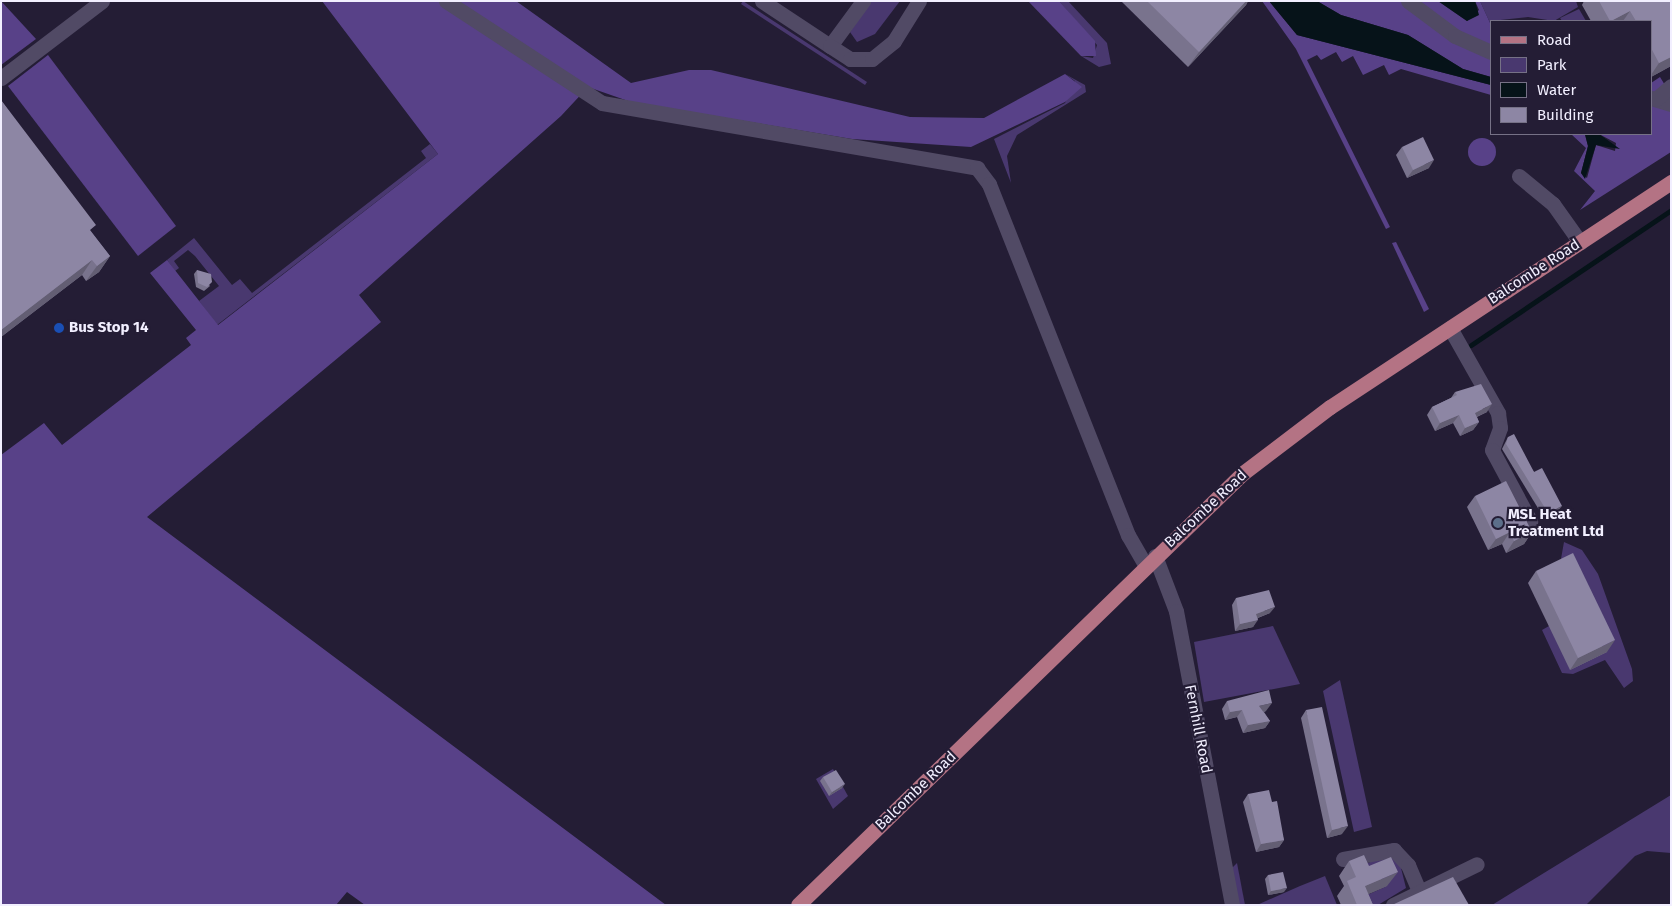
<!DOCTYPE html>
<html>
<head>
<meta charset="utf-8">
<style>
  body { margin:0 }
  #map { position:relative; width:1672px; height:906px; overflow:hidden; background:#241d35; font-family:"Fira Sans",sans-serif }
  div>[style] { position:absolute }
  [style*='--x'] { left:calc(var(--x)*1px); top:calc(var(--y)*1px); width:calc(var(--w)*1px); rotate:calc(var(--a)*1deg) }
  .green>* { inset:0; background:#49386f }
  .forest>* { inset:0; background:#584188 }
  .round { border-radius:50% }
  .water>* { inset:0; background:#061319 }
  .stream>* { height:5px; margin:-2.5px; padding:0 2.5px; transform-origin:2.5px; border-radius:2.5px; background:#061319 }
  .minor>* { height:15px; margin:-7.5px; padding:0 7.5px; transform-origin:7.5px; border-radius:7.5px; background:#514a65 }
  .major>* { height:15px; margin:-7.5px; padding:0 7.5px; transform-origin:7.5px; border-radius:7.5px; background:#b47384 }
  .wall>* { inset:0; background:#79738d }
  .shaded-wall>* { inset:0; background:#635e73 }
  .building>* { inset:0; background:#8d86a4 }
  .dots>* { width:14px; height:14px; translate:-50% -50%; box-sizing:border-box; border:2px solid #241d35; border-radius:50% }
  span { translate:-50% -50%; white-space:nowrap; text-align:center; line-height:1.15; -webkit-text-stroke:4.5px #241d35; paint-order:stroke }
  .street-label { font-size:15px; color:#f2efff }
  .poi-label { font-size:15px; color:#f2efff; font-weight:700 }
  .left { translate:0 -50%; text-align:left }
  .frame { position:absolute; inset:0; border:2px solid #f2efff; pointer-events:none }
  .legend { position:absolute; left:1490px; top:20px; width:162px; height:115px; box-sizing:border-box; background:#241d35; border:1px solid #767186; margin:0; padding:6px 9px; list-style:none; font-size:15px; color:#f2efff }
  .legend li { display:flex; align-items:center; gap:10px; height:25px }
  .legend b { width:25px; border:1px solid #767186 }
</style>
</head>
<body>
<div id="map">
  <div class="green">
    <i style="clip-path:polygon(743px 1px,867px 82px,865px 85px,741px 4px)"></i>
    <i style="clip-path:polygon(870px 1px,900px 1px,875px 34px,857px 42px,850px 32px)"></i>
    <i style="clip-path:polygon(1059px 1px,1068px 1px,1107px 43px,1111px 64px,1099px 67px,1081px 56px,1093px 58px,1097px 45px)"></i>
    <i style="clip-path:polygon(1480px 1px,1576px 1px,1578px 7px,1554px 21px,1528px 17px,1491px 21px,1491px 25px)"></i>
    <i style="clip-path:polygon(1579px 9px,1586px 21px,1562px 21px,1560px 18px)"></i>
    <i style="clip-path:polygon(1065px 74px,1085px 85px,1086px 92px,1017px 135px,1007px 156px,1011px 183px,994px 139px,1065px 103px,1075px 81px)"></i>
    <i style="clip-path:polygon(430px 144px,438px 154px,217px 325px,199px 301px,219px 286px,195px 256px,188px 250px,174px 261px,179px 268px,175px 271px,167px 260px,194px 238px,232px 285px,240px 279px,252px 293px,426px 158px,421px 151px)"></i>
    <i style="clip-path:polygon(1564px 542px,1582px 550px,1598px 574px,1632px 669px,1633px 681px,1624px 688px,1605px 660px,1573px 674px,1562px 673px,1542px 630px,1549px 626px)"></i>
    <i style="clip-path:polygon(1273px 626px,1300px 684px,1204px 702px,1194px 642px)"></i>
    <i style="clip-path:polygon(1340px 680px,1372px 827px,1354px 832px,1323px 691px)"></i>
    <i style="clip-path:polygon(833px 769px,848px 796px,833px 809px,816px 779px)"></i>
    <i style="clip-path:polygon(1671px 795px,1671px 853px,1647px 851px,1635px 856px,1586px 905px,1492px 905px)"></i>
    <i style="clip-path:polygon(1384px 856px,1399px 860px,1406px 888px,1378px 905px,1360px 905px,1358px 899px,1387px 886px,1354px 869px)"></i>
    <i style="clip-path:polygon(1237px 863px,1245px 905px,1239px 905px,1232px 868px)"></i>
    <i style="clip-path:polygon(1325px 876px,1337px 905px,1257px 905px,1300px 886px)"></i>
  </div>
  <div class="forest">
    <i style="clip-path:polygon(1px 1px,36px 39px,1px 65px)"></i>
    <i style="clip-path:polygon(322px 1px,516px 1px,631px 83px,689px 70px,711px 70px,910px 117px,984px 118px,1065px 74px,1082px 87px,1065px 102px,971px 147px,852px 139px,631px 102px,588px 87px,561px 116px,359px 295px,381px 322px,147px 517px,666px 905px,365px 905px,347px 892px,336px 905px,1px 905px,1px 455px,44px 423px,62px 445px,191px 345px,186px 338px,196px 330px,150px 273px,167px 260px,218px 325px,438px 154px)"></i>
    <i style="clip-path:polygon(1028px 1px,1059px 1px,1095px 41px,1096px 56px,1081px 56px)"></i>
    <i style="clip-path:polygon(1262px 1px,1269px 1px,1297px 35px,1491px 85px,1491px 95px,1401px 69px,1389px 75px,1384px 65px,1363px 75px,1353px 56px,1342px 62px,1336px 52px,1321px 60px,1317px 55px,1307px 60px,1390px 227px,1386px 229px,1296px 49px)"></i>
    <i style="clip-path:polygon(1317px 1px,1438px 1px,1467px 21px,1479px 10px,1475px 1px,1480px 1px,1491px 25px,1491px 77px,1463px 69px,1408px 35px,1341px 15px)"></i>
    <i style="clip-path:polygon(48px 55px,176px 226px,138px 256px,8px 86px)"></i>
    <i style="clip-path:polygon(1660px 77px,1671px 95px,1671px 152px,1580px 210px,1595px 191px,1574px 171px,1586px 148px,1571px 134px,1585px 135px,1588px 146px,1581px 173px,1587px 178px,1596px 145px,1615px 151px,1616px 143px,1599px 134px,1651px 134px,1651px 83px)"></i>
    <i class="round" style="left:1468px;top:138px;width:28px;height:28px"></i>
    <i style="clip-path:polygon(1396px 242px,1429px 309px,1424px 312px,1392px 243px)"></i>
  </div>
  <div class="water">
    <i style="clip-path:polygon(1269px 1px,1317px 1px,1341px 15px,1408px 35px,1463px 69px,1491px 77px,1491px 85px,1297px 35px)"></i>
    <i style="clip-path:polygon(1438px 1px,1475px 1px,1479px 15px,1467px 21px)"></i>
    <i style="clip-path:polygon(1585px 134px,1599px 134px,1620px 149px,1596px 145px,1585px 179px,1581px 173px,1588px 146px)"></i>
  </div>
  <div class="stream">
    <i style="--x:1471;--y:345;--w:241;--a:-34"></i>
  </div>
  <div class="minor">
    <i style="--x:446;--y:1;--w:186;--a:33.2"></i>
    <i style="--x:602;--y:103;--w:381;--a:9.8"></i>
    <i style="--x:977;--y:168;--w:20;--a:53"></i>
    <i style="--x:989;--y:184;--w:378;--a:68.4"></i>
    <i style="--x:1128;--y:535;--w:36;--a:60"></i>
    <i style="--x:762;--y:1;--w:82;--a:33.5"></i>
    <i style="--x:830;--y:46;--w:56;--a:-53.7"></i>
    <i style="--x:1408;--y:1;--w:59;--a:36.7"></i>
    <i style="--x:1455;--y:36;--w:39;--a:24"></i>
    <i style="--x:830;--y:46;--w:24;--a:33"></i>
    <i style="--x:850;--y:59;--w:22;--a:0"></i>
    <i style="--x:872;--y:59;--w:28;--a:-39"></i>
    <i style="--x:894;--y:41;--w:47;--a:-58"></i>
    <i style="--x:1;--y:78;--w:127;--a:-37.3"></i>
    <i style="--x:1651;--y:98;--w:21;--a:17"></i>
    <i style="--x:1656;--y:99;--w:20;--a:-41"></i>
    <i style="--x:1519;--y:176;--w:44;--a:39.5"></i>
    <i style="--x:1553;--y:204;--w:47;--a:54.6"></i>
    <i style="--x:1450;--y:328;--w:98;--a:60.5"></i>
    <i style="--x:1498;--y:413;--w:15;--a:82"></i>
    <i style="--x:1500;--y:428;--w:23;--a:110"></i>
    <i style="--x:1492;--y:450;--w:81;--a:61.8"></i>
    <i style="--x:1155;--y:556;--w:59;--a:69.1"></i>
    <i style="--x:1176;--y:611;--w:299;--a:79.2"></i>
    <i style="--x:1343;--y:859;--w:52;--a:-10"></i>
    <i style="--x:1394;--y:850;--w:21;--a:47"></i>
    <i style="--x:1408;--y:865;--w:28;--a:67"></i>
    <i style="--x:1393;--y:905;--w:93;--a:-26"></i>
  </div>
  <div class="major">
    <i style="--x:798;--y:905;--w:620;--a:-44.15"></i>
    <i style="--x:1243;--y:473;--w:109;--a:-37.2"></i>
    <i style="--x:1330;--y:407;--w:409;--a:-33.4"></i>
  </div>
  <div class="wall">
    <i style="clip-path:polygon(1121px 1px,1248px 1px,1246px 5px,1188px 67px)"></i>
    <i style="clip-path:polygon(1584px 1px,1671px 1px,1671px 66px,1651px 77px,1651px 21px,1591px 21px,1582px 5px)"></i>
    <i style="clip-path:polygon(1px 100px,91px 232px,110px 256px,99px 272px,86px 281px,82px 275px,1px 337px)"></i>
    <i style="clip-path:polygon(1402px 147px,1429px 168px,1407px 178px,1396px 155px)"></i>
    <i style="clip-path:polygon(197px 270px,210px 286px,204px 291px,196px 287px,194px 274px)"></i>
    <i style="clip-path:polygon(1455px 392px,1487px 412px,1477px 417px,1479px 422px,1473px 430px,1460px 436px,1453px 423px,1435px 431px,1427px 415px,1432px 407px,1451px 398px)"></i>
    <i style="clip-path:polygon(1508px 437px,1534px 472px,1558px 511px,1544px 518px,1502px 449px)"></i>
    <i style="clip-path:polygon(1475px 496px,1532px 532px,1524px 544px,1506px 553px,1502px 544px,1488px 550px,1467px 507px)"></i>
    <i style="clip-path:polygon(1536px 571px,1607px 652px,1570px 670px,1528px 583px)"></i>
    <i style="clip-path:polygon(1236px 598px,1270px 613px,1258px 618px,1253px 627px,1235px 631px,1232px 605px)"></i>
    <i style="clip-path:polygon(1227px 701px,1266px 711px,1264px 712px,1270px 721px,1265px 728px,1243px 733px,1237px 717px,1225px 720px,1222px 709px)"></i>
    <i style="clip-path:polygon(1306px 710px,1342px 834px,1327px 838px,1301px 718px)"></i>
    <i style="clip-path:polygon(823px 777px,842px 788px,829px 796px,820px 781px)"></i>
    <i style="clip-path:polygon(1248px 794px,1272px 802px,1284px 840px,1279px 847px,1256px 852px,1243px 802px)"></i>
    <i style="clip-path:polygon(1349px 861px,1369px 866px,1387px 886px,1368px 894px,1373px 905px,1341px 905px,1337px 896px,1344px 886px,1339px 876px)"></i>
    <i style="clip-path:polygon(1268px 875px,1284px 892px,1268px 895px,1265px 879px)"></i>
  </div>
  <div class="shaded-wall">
    <i style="clip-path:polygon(1246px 1px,1248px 1px,1246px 5px,1188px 67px,1199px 52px)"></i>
    <i style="clip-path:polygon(1630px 11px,1623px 21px,1611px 21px)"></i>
    <i style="clip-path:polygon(1671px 57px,1671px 66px,1651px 77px,1651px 75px,1659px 63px)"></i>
    <i style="clip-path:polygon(1434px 160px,1429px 168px,1407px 178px,1413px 170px)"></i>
    <i style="clip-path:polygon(110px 256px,99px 272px,86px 281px,97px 266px)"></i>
    <i style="clip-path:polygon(92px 260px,82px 275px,1px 337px,1px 330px)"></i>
    <i style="clip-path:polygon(1492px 404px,1487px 412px,1469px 420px,1475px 413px)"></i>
    <i style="clip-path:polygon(1459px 415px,1453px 423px,1435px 431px,1440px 423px)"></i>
    <i style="clip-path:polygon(1479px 422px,1473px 430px,1460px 436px,1465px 428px)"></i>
    <i style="clip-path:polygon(1562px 506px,1558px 511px,1544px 518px,1548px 513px)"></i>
    <i style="clip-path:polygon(1510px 532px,1502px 544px,1488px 550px,1496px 539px)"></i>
    <i style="clip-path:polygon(1532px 532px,1524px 544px,1506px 553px,1514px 541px)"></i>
    <i style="clip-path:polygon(1275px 607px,1270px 613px,1252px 620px,1256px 614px)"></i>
    <i style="clip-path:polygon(1258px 620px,1253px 627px,1235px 631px,1240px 624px)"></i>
    <i style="clip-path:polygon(1615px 640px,1607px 652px,1570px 670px,1578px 658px)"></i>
    <i style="clip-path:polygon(1272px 703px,1266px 711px,1254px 714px,1259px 706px)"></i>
    <i style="clip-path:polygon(1242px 710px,1237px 717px,1225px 720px,1230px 712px)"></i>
    <i style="clip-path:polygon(1270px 721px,1265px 728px,1243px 733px,1248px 725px)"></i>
    <i style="clip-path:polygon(845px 784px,842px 788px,829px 796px,832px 792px)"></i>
    <i style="clip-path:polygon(1348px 826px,1342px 834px,1327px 838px,1332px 830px)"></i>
    <i style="clip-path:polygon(1284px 840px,1279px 847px,1256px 852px,1261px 844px)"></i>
    <i style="clip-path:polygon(1398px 872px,1387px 886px,1355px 900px,1365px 886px)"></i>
    <i style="clip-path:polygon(1287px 888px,1284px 892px,1268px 895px,1271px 891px)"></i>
  </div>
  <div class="building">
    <i style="clip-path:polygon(1147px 1px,1246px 1px,1199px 52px)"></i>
    <i style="clip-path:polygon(1599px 1px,1671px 1px,1671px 57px,1659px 63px,1651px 48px,1651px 21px,1636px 21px,1630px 11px,1611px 21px,1610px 21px)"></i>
    <i style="clip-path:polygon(1px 100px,96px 225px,90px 230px,110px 256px,97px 266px,92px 260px,1px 330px)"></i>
    <i style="clip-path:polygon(1423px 137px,1434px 160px,1413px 170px,1402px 147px)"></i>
    <i style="clip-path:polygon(197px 270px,211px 274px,212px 282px,207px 287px,198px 283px)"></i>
    <i style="clip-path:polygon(1481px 384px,1492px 404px,1475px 413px,1479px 422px,1465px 428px,1459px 415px,1440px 423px,1432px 407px,1457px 395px,1455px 392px)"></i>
    <i style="clip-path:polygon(1514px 434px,1534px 472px,1542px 468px,1562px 506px,1548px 513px,1506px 444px,1508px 437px)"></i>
    <i style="clip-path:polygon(1506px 481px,1532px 532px,1514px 541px,1510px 532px,1496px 539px,1475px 496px)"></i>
    <i style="clip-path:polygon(1573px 553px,1615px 640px,1578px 658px,1536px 571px)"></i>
    <i style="clip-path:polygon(1269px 590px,1275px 607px,1256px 614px,1258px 620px,1240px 624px,1236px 598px)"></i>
    <i style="clip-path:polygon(1269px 690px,1272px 703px,1259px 706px,1270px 721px,1248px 725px,1242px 710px,1230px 712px,1227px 701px)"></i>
    <i style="clip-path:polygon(1322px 707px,1348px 826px,1332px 830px,1306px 710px)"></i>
    <i style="clip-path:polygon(836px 770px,845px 784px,832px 792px,823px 777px)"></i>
    <i style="clip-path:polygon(1269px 790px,1272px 802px,1277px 801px,1284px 840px,1261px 844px,1248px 794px)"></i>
    <i style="clip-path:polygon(1364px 855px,1369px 866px,1391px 857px,1398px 872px,1365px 886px,1373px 905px,1357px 905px,1347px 881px,1356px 877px,1349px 861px)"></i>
    <i style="clip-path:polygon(1283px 872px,1287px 888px,1271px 891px,1268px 875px)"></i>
    <i style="clip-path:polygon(1453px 877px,1469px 905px,1392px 905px)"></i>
  </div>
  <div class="dots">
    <i style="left:59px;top:328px;background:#1a4fb4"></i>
    <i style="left:1498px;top:523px;background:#5c6f8a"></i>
  </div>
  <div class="street-label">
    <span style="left:1534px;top:272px;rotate:-33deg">Balcombe Road</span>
    <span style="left:1206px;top:509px;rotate:-43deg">Balcombe Road</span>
    <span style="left:1198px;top:729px;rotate:79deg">Fernhill Road</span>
    <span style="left:916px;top:791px;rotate:-44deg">Balcombe Road</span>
  </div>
  <div class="poi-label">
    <span class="left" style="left:69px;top:328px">Bus Stop 14</span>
    <span class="left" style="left:1508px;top:523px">MSL Heat<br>Treatment Ltd</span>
  </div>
  <div class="frame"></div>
  <ul class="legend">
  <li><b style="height:6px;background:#b47384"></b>Road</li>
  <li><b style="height:14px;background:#49386f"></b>Park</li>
  <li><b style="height:14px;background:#061319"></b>Water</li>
  <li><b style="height:14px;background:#8d86a4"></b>Building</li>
  </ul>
</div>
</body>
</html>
